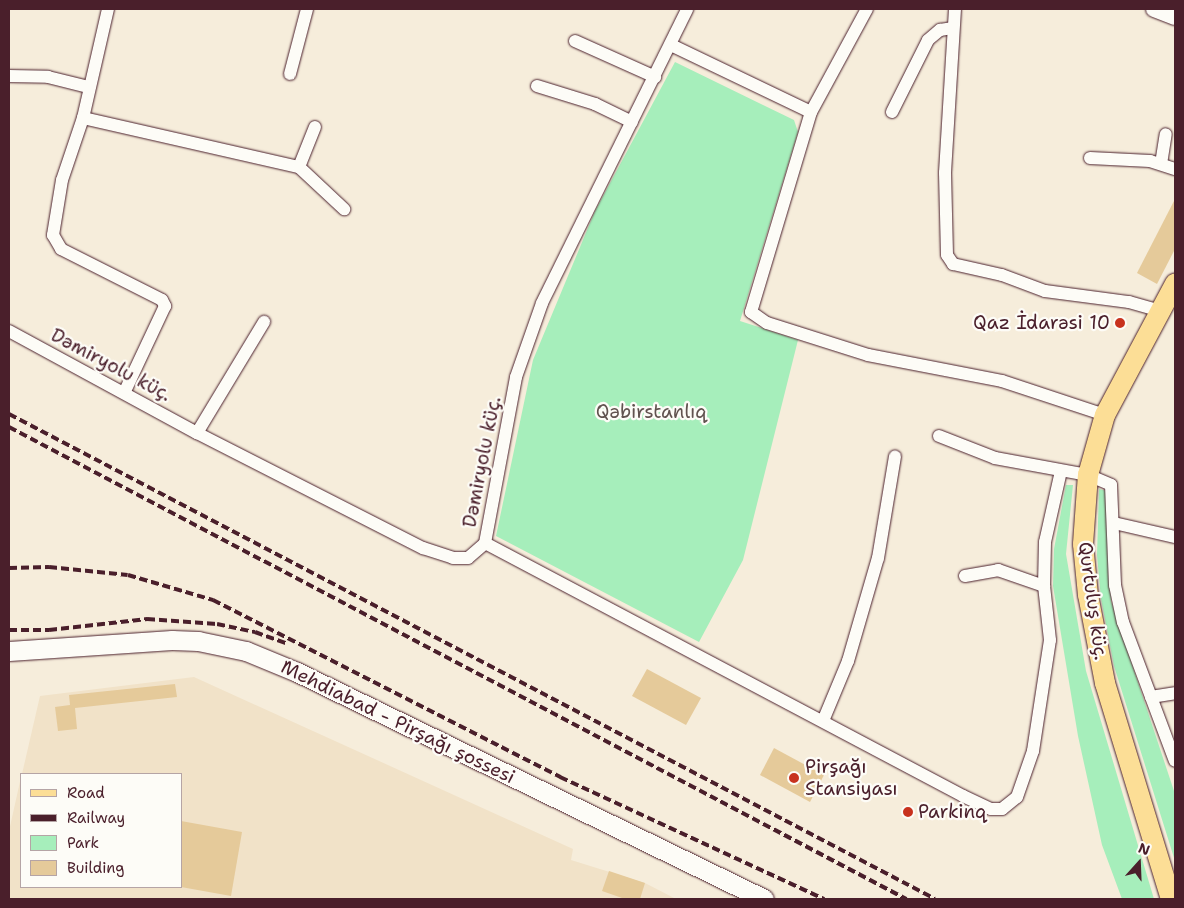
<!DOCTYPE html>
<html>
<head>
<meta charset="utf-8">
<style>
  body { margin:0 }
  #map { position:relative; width:1184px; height:908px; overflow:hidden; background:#f6eddb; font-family:"Shantell Sans",sans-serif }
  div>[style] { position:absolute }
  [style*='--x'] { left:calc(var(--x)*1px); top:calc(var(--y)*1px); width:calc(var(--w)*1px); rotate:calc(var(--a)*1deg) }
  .built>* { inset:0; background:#f1e2c8 }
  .green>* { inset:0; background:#a6eebb }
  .building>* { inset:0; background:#e5ca9a }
  .roads { filter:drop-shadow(0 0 1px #4a1f2b) drop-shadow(0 0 1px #4a1f2b) }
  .minor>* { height:12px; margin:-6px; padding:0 6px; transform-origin:6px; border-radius:6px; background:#fdfcf7 }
  .tertiary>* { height:16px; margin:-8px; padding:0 8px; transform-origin:8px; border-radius:8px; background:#fdfcf7 }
  .secondary>* { height:19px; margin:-9.5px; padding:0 9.5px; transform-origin:9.5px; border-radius:9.5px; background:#fdfcf7 }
  .primary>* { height:20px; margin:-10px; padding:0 10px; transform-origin:10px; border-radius:10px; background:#fcde96 }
  .rail>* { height:4px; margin-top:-2px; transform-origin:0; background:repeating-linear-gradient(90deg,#4a1f2b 0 8px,transparent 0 12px) }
  .dots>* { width:14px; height:14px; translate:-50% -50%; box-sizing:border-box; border:2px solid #fdfcf7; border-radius:50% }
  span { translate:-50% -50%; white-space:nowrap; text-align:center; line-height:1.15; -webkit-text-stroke:4.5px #fdfcf7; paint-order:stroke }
  .poi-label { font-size:19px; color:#4a1f2b }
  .right { translate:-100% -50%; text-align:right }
  .left { translate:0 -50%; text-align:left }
  .street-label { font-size:19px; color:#4a1f2b }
  .park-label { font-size:19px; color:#61534f }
  .frame { position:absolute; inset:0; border:10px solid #4a1f2b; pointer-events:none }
  .legend { position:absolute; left:20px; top:773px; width:162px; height:115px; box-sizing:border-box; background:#fdfcf7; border:1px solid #b5a4a5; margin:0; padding:6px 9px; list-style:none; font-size:15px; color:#4a1f2b }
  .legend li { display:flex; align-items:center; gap:10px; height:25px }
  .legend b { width:25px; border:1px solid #b5a4a5 }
  .north { position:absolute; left:1114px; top:838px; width:50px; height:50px; -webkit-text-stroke:4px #fdfcf7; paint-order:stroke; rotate:20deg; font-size:14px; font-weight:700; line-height:20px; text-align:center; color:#4a1f2b }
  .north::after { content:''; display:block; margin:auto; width:18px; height:22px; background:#4a1f2b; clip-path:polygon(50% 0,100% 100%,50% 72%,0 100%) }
</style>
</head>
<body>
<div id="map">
  <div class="built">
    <i style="clip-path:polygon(194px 677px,573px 849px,571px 860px,645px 883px,676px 899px,9px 899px,9px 831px,21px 777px,21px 887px,181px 887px,181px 774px,22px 774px,40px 696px)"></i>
  </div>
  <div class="green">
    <i style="clip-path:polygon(675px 62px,794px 120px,798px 132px,740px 321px,798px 340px,743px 560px,699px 642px,496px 536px,533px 360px,595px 211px)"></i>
    <i style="clip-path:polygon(1066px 485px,1073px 485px,1066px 554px,1086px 671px,1154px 899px,1122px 899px,1102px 845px,1078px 736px,1053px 586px,1054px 549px)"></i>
    <i style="clip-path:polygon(1099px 489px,1107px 491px,1111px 601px,1175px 794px,1175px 861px,1114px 666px,1101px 599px,1097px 555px)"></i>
  </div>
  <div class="building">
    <i style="clip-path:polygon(1175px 199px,1175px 249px,1157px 284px,1137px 273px)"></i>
    <i style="clip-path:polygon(647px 669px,701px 698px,686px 725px,632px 696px)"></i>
    <i style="clip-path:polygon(175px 684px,177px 697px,75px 708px,77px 729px,58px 731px,55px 707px,70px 705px,69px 695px)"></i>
    <i style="clip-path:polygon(774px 748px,824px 775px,810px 802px,760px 775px)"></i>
    <i style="clip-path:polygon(181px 821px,242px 832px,231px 896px,181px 887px)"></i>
    <i style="clip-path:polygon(609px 871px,645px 883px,640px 899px,625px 899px,602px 891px)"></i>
  </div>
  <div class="roads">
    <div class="minor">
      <i style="--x:108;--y:9;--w:112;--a:102.9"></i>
      <i style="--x:83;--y:118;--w:65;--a:108.7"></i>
      <i style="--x:62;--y:180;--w:56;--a:99.3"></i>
      <i style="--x:53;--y:235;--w:16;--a:60"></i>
      <i style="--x:61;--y:249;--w:113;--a:26.8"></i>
      <i style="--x:162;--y:300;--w:7;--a:63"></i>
      <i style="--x:165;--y:306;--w:96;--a:115.2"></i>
      <i style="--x:867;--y:9;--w:117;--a:118.5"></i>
      <i style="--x:811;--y:112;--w:209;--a:106.7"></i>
      <i style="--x:751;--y:312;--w:19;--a:35"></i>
      <i style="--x:767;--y:323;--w:106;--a:17.6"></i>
      <i style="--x:868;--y:355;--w:136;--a:11"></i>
      <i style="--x:1002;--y:381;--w:108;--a:18.3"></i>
      <i style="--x:955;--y:9;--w:164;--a:93.5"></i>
      <i style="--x:945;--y:173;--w:82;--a:88.6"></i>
      <i style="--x:947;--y:255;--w:11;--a:56"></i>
      <i style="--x:953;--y:264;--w:50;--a:12.7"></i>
      <i style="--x:1002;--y:275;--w:46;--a:20.4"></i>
      <i style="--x:1045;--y:291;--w:85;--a:7.5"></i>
      <i style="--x:1129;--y:302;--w:32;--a:16"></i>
      <i style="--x:575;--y:41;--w:88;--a:24.2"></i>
      <i style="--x:671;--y:45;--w:155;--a:25.6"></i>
      <i style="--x:290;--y:74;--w:67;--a:-75.3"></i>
      <i style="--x:9;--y:76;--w:39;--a:1"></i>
      <i style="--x:48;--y:77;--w:41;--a:14"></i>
      <i style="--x:537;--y:86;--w:61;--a:17.2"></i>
      <i style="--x:595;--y:104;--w:41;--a:25.9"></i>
      <i style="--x:892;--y:112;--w:80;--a:-63.4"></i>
      <i style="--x:928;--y:40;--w:16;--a:-40"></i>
      <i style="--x:940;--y:30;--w:12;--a:-9"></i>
      <i style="--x:83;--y:118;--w:221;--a:12.8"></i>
      <i style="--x:299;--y:167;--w:62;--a:43"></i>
      <i style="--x:1090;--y:158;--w:60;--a:2.9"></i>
      <i style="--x:1150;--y:161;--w:26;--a:18"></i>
      <i style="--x:1161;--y:164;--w:30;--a:-81"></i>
      <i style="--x:299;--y:167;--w:43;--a:-68.2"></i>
      <i style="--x:9;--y:331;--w:214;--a:28.5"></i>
      <i style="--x:197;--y:433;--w:254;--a:27"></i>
      <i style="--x:423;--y:548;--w:32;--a:18"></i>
      <i style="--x:453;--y:558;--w:15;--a:0"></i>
      <i style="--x:468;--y:558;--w:23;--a:-41"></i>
      <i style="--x:485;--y:543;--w:169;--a:-79.4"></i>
      <i style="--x:516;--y:377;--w:78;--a:-70.6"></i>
      <i style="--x:542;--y:303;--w:328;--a:-63.7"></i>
      <i style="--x:197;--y:433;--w:130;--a:-58.9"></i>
      <i style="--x:939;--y:436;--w:60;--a:21.4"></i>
      <i style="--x:995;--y:458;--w:95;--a:10.4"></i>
      <i style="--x:1088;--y:475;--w:25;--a:23"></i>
      <i style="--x:1111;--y:485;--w:100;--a:87.7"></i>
      <i style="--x:1115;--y:585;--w:38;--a:78"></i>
      <i style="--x:1123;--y:622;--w:148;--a:69.5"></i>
      <i style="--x:1114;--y:523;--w:63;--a:12.9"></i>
      <i style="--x:485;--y:543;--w:541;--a:27.89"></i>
      <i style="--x:963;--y:796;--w:31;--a:25"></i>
      <i style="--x:991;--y:809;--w:11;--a:0"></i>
      <i style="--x:1002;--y:809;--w:19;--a:-39"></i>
      <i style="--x:1017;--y:797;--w:49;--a:-70.8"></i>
      <i style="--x:1033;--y:751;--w:112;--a:-81.3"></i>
      <i style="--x:1050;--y:640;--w:54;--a:-96.3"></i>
      <i style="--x:1044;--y:586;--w:44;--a:-88.7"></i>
      <i style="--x:1045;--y:542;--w:73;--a:-77.3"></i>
      <i style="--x:965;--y:576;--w:34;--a:-10"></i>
      <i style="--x:998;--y:570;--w:49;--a:19.2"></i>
      <i style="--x:1151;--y:697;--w:24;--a:-9"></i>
      <i style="--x:823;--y:721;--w:65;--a:-67.4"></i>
      <i style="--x:848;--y:661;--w:107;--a:-73.8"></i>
      <i style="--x:878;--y:558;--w:103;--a:-80.5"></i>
    </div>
    <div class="tertiary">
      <i style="--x:1154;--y:9;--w:22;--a:21"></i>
    </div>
    <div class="secondary">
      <i style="--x:9;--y:651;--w:163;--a:-3.9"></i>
      <i style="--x:172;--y:640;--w:26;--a:2"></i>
      <i style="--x:198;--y:641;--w:49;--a:11.8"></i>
      <i style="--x:246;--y:651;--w:55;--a:22.4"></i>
      <i style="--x:297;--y:672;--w:519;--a:25.92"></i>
    </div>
    <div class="primary">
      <i style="--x:1171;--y:899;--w:226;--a:-107"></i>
      <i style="--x:1105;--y:683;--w:90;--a:-100.9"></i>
      <i style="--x:1088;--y:595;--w:51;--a:-95.6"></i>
      <i style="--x:1083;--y:544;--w:69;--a:-85.9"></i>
      <i style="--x:1088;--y:475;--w:62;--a:-74.2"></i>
      <i style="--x:1105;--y:415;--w:149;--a:-61.9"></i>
    </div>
  </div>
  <div class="rail">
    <i style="--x:9;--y:414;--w:1045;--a:27.64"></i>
    <i style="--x:9;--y:427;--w:1014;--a:27.75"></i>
    <i style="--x:9;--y:568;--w:40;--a:-1.4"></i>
    <i style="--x:49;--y:567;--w:79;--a:5.8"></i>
    <i style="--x:128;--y:575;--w:89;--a:16.4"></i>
    <i style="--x:213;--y:600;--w:390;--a:27"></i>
    <i style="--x:560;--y:777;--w:291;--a:24.8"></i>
    <i style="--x:9;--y:630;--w:40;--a:0"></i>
    <i style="--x:49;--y:630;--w:99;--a:-6.4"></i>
    <i style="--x:147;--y:619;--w:70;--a:4.1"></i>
    <i style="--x:217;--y:624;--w:39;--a:12"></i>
    <i style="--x:255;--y:632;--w:35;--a:20"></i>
  </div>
  <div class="dots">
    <i style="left:1120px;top:323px;background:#c8321e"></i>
    <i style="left:794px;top:778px;background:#c8321e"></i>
    <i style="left:908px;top:812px;background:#c8321e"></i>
  </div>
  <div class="poi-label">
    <span class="right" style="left:1110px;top:323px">Qaz İdarəsi 10</span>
    <span class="left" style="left:805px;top:778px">Pirşağı<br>Stansiyası</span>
    <span class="left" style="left:918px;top:812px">Parkinq</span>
  </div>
  <div class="street-label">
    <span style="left:111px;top:365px;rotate:28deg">Dəmiryolu küç.</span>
    <span style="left:482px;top:462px;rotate:-79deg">Dəmiryolu küç.</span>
    <span style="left:1093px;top:601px;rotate:82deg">Qurtuluş küç.</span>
    <span style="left:398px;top:722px;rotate:26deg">Mehdiabad - Pirşağı şossesi</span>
  </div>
  <div class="park-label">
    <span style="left:651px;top:412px">Qəbirstanlıq</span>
  </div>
  <div class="frame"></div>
  <ul class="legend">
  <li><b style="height:6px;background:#fcde96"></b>Road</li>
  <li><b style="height:6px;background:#4a1f2b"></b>Railway</li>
  <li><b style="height:14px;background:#a6eebb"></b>Park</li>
  <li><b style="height:14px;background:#e5ca9a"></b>Building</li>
  </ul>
  <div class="north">N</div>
</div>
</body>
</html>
